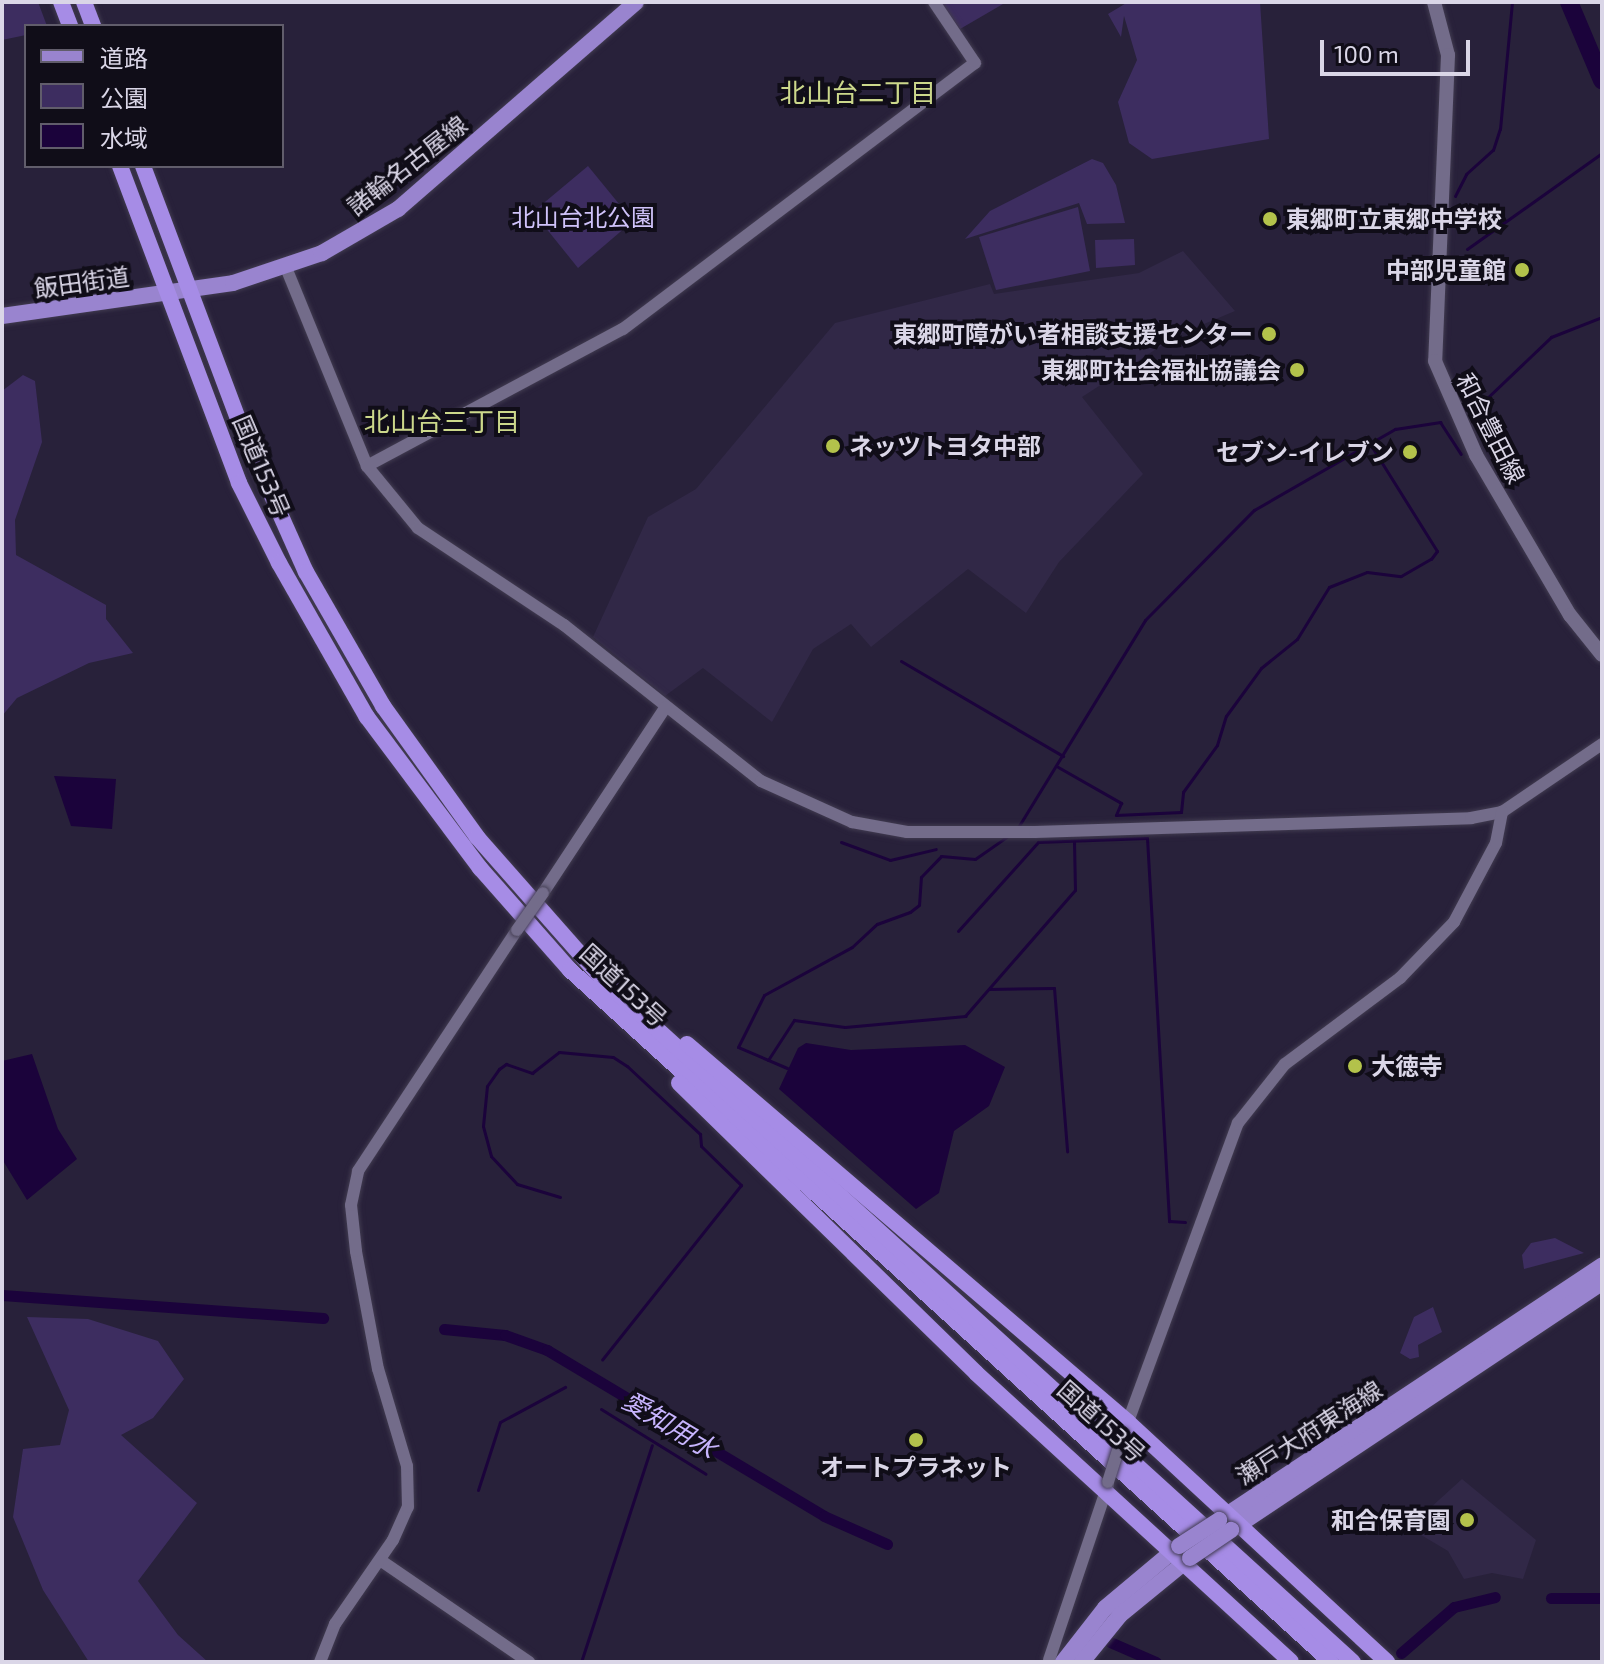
<!DOCTYPE html>
<html>
<head>
<meta charset="utf-8">
<style>
  body { margin:0 }
  #map { position:relative; width:1604px; height:1664px; overflow:hidden; background:#28213a; font-family:"Exo 2","Noto Sans JP",sans-serif }
  div>[style] { position:absolute }
  [style*='--x'] { left:calc(var(--x)*1px); top:calc(var(--y)*1px); width:calc(var(--w)*1px); rotate:calc(var(--a)*1deg) }
  .built>* { inset:0; background:#312847 }
  .green>* { inset:0; background:#3d2d60 }
  .water>* { inset:0; background:#1b033b }
  .stream>* { height:3px; margin:-1.5px; padding:0 1.5px; transform-origin:1.5px; border-radius:1.5px; background:#1b033b }
  .canal>* { height:11px; margin:-5.5px; padding:0 5.5px; transform-origin:5.5px; border-radius:5.5px; background:#1b033b }
  .river>* { height:18px; margin:-9px; padding:0 9px; transform-origin:9px; border-radius:9px; background:#1b033b }
  .roads { filter:drop-shadow(0 0 2px #413b50) drop-shadow(0 0 2px #413b50) }
  .tertiary>* { height:12px; margin:-6px; padding:0 6px; transform-origin:6px; border-radius:6px; background:#736c8a }
  .secondary>* { height:14px; margin:-7px; padding:0 7px; transform-origin:7px; border-radius:7px; background:#736c8a }
  .primary>* { height:16px; margin:-8px; padding:0 8px; transform-origin:8px; border-radius:8px; background:#9984cf }
  .trunk>* { height:16px; margin:-8px; padding:0 8px; transform-origin:8px; border-radius:8px; background:#a68ce6 }
  .bridges { filter:drop-shadow(0 0 2px #413b50) drop-shadow(0 0 2px #413b50) }
  .tertiary-bridge>* { height:12px; margin:-6px; padding:0 6px; transform-origin:6px; border-radius:6px; background:#736c8a }
  .primary-bridge>* { height:16px; margin:-8px; padding:0 8px; transform-origin:8px; border-radius:8px; background:#9984cf }
  .dots>* { width:22px; height:22px; translate:-50% -50%; box-sizing:border-box; border:4px solid #100d18; border-radius:50% }
  span { translate:-50% -50%; white-space:nowrap; text-align:center; line-height:1.15; -webkit-text-stroke:8px #100d18; paint-order:stroke }
  .street-label { font-size:24px; color:#dad6e7 }
  .park-label { font-size:24px; color:#cfc2f9 }
  .poi-label { font-size:24px; color:#dad6e7; font-weight:700 }
  .left { translate:0 -50%; text-align:left }
  .right { translate:-100% -50%; text-align:right }
  .neighbourhood-label { font-size:26px; color:#ccd88b }
  .water-label { font-size:26px; color:#c7b4fd; font-style:italic }
  .frame { position:absolute; inset:0; border:4px solid #dad6e7; pointer-events:none }
  .legend { position:absolute; left:24px; top:24px; width:260px; height:144px; box-sizing:border-box; background:#100d18; border:2px solid #615d6b; margin:0; padding:10px 14px; list-style:none; font-size:24px; color:#dad6e7 }
  .legend li { display:flex; align-items:center; gap:16px; height:40px }
  .legend b { width:40px; border:2px solid #615d6b }
  .scale { position:absolute; left:1320px; top:40px; width:150px; height:36px; box-sizing:border-box; border:4px solid #dad6e7; border-top:0; padding-left:10px; font-size:24px; line-height:28px; white-space:nowrap; color:#dad6e7; -webkit-text-stroke:6px #100d18; paint-order:stroke }
</style>
</head>
<body>
<div id="map">
  <div class="built">
    <i style="clip-path:polygon(1183px 251px,1235px 311px,1178px 335px,1082px 397px,1143px 474px,1059px 562px,1026px 613px,968px 569px,871px 647px,851px 624px,813px 649px,772px 722px,703px 668px,665px 696px,593px 637px,648px 517px,696px 489px,835px 323px,990px 284px,994px 294px,1139px 273px)"></i>
    <i style="clip-path:polygon(1462px 1479px,1536px 1540px,1523px 1579px,1492px 1573px,1464px 1579px,1448px 1551px,1416px 1532px,1429px 1509px)"></i>
  </div>
  <div class="green">
    <i style="clip-path:polygon(2px 2px,38px 2px,47px 26px,26px 26px,26px 35px,2px 40px)"></i>
    <i style="clip-path:polygon(941px 2px,1002px 2px,1003px 4px,960px 29px)"></i>
    <i style="clip-path:polygon(1128px 2px,1260px 2px,1269px 139px,1152px 159px,1129px 143px,1118px 102px,1137px 60px,1124px 16px,1121px 37px,1108px 14px)"></i>
    <i style="clip-path:polygon(1092px 159px,1103px 163px,1116px 185px,1125px 223px,1087px 224px,1079px 203px,965px 239px,990px 211px)"></i>
    <i style="clip-path:polygon(588px 166px,633px 221px,578px 268px,533px 212px)"></i>
    <i style="clip-path:polygon(1078px 207px,1090px 271px,996px 290px,979px 237px)"></i>
    <i style="clip-path:polygon(1134px 239px,1135px 265px,1096px 268px,1095px 240px)"></i>
    <i style="clip-path:polygon(23px 375px,35px 381px,42px 442px,15px 520px,16px 555px,106px 605px,106px 619px,133px 653px,89px 663px,17px 698px,2px 716px,2px 391px)"></i>
    <i style="clip-path:polygon(1555px 1238px,1584px 1253px,1524px 1269px,1522px 1255px,1531px 1243px)"></i>
    <i style="clip-path:polygon(1433px 1307px,1442px 1332px,1418px 1345px,1419px 1357px,1410px 1359px,1400px 1353px,1414px 1317px)"></i>
    <i style="clip-path:polygon(27px 1317px,88px 1319px,158px 1341px,184px 1379px,153px 1418px,121px 1435px,197px 1503px,138px 1581px,178px 1635px,208px 1662px,89px 1662px,43px 1590px,13px 1517px,23px 1449px,60px 1445px,69px 1410px)"></i>
  </div>
  <div class="water">
    <i style="clip-path:polygon(54px 776px,116px 779px,112px 829px,71px 826px)"></i>
    <i style="clip-path:polygon(806px 1043px,851px 1050px,965px 1045px,1005px 1067px,989px 1106px,954px 1131px,939px 1193px,916px 1209px,779px 1089px,798px 1048px)"></i>
    <i style="clip-path:polygon(32px 1054px,58px 1129px,77px 1159px,27px 1200px,2px 1159px,2px 1061px)"></i>
  </div>
  <div class="stream">
    <i style="--x:1455;--y:196;--w:25;--a:-63"></i>
    <i style="--x:1466;--y:174;--w:36;--a:-42"></i>
    <i style="--x:1493;--y:150;--w:22;--a:-72"></i>
    <i style="--x:1500;--y:129;--w:128;--a:-84.6"></i>
    <i style="--x:1467;--y:249;--w:166;--a:-35.4"></i>
    <i style="--x:1463;--y:408;--w:25;--a:-21"></i>
    <i style="--x:1486;--y:399;--w:90;--a:-43.6"></i>
    <i style="--x:1551;--y:337;--w:55;--a:-21.4"></i>
    <i style="--x:901;--y:661;--w:188;--a:30.4"></i>
    <i style="--x:1058;--y:767;--w:73;--a:29.7"></i>
    <i style="--x:1121;--y:803;--w:13;--a:113"></i>
    <i style="--x:1116;--y:815;--w:65;--a:-2.6"></i>
    <i style="--x:1181;--y:812;--w:20;--a:-84"></i>
    <i style="--x:1183;--y:792;--w:58;--a:-54.1"></i>
    <i style="--x:1217;--y:745;--w:30;--a:-73"></i>
    <i style="--x:1226;--y:716;--w:59;--a:-53.9"></i>
    <i style="--x:1261;--y:668;--w:46;--a:-38.9"></i>
    <i style="--x:1297;--y:639;--w:61;--a:-58.4"></i>
    <i style="--x:1329;--y:587;--w:41;--a:-21.5"></i>
    <i style="--x:1367;--y:572;--w:34;--a:7"></i>
    <i style="--x:1401;--y:576;--w:34;--a:-30"></i>
    <i style="--x:1431;--y:559;--w:10;--a:-53"></i>
    <i style="--x:1437;--y:551;--w:128;--a:-122"></i>
    <i style="--x:1017;--y:829;--w:245;--a:-58.5"></i>
    <i style="--x:1145;--y:620;--w:155;--a:-45.3"></i>
    <i style="--x:1254;--y:510;--w:163;--a:-29.9"></i>
    <i style="--x:1395;--y:429;--w:46;--a:-8.8"></i>
    <i style="--x:1440;--y:422;--w:38;--a:57"></i>
    <i style="--x:841;--y:842;--w:52;--a:20.2"></i>
    <i style="--x:890;--y:860;--w:47;--a:-13.4"></i>
    <i style="--x:958;--y:931;--w:120;--a:-48"></i>
    <i style="--x:1038;--y:842;--w:109;--a:-2.1"></i>
    <i style="--x:1147;--y:838;--w:384;--a:86.7"></i>
    <i style="--x:1169;--y:1221;--w:16;--a:4"></i>
    <i style="--x:990;--y:989;--w:64;--a:-0.9"></i>
    <i style="--x:1054;--y:988;--w:164;--a:85.4"></i>
    <i style="--x:768;--y:1060;--w:48;--a:-57"></i>
    <i style="--x:794;--y:1020;--w:51;--a:7.8"></i>
    <i style="--x:845;--y:1027;--w:121;--a:-5.2"></i>
    <i style="--x:965;--y:1016;--w:167;--a:-48.9"></i>
    <i style="--x:1075;--y:890;--w:48;--a:-91.2"></i>
    <i style="--x:787;--y:1068;--w:53;--a:-156.8"></i>
    <i style="--x:738;--y:1047;--w:58;--a:-63.4"></i>
    <i style="--x:764;--y:995;--w:100;--a:-28.6"></i>
    <i style="--x:852;--y:947;--w:34;--a:-43"></i>
    <i style="--x:877;--y:924;--w:35;--a:-20"></i>
    <i style="--x:910;--y:912;--w:11;--a:-38"></i>
    <i style="--x:919;--y:905;--w:28;--a:-86"></i>
    <i style="--x:921;--y:877;--w:29;--a:-46"></i>
    <i style="--x:941;--y:856;--w:34;--a:5"></i>
    <i style="--x:975;--y:859;--w:40;--a:-34.9"></i>
    <i style="--x:560;--y:1197;--w:45;--a:-163.2"></i>
    <i style="--x:517;--y:1184;--w:38;--a:-133"></i>
    <i style="--x:491;--y:1156;--w:31;--a:-105"></i>
    <i style="--x:483;--y:1126;--w:40;--a:-84.3"></i>
    <i style="--x:487;--y:1086;--w:21;--a:-55"></i>
    <i style="--x:499;--y:1069;--w:9;--a:-36"></i>
    <i style="--x:506;--y:1064;--w:28;--a:19"></i>
    <i style="--x:532;--y:1073;--w:34;--a:-38"></i>
    <i style="--x:559;--y:1052;--w:54;--a:5.3"></i>
    <i style="--x:613;--y:1057;--w:17;--a:33"></i>
    <i style="--x:627;--y:1066;--w:100;--a:43"></i>
    <i style="--x:700;--y:1134;--w:12;--a:85"></i>
    <i style="--x:701;--y:1146;--w:56;--a:44.3"></i>
    <i style="--x:741;--y:1185;--w:223;--a:128.5"></i>
    <i style="--x:601;--y:1409;--w:123;--a:31.8"></i>
    <i style="--x:478;--y:1490;--w:71;--a:-72.1"></i>
    <i style="--x:500;--y:1422;--w:74;--a:-28.3"></i>
    <i style="--x:581;--y:1662;--w:228;--a:-71.9"></i>
  </div>
  <div class="canal">
    <i style="--x:2;--y:1295;--w:322;--a:4.1"></i>
    <i style="--x:444;--y:1329;--w:61;--a:5.6"></i>
    <i style="--x:505;--y:1335;--w:45;--a:19.7"></i>
    <i style="--x:547;--y:1350;--w:323;--a:30.9"></i>
    <i style="--x:824;--y:1516;--w:69;--a:24"></i>
    <i style="--x:1551;--y:1598;--w:51;--a:0"></i>
    <i style="--x:1110;--y:1642;--w:50;--a:23.5"></i>
    <i style="--x:1401;--y:1653;--w:70;--a:-41"></i>
    <i style="--x:1454;--y:1607;--w:42;--a:-13.7"></i>
  </div>
  <div class="river">
    <i style="--x:1569;--y:2;--w:85;--a:67.1"></i>
  </div>
  <div class="roads">
    <div class="tertiary">
      <i style="--x:287;--y:270;--w:212;--a:67.8"></i>
      <i style="--x:367;--y:466;--w:80;--a:50.6"></i>
      <i style="--x:418;--y:528;--w:175;--a:33.6"></i>
      <i style="--x:564;--y:625;--w:251;--a:38.4"></i>
      <i style="--x:761;--y:781;--w:100;--a:24.3"></i>
      <i style="--x:852;--y:822;--w:56;--a:10.3"></i>
      <i style="--x:907;--y:832;--w:128;--a:0"></i>
      <i style="--x:1035;--y:832;--w:436;--a:-1.8"></i>
      <i style="--x:1471;--y:818;--w:32;--a:-11"></i>
      <i style="--x:1502;--y:812;--w:121;--a:-34.2"></i>
      <i style="--x:367;--y:466;--w:290;--a:-28.2"></i>
      <i style="--x:623;--y:329;--w:441;--a:-37.1"></i>
      <i style="--x:975;--y:63;--w:73;--a:-123.9"></i>
      <i style="--x:543;--y:893;--w:222;--a:-56.6"></i>
      <i style="--x:1126;--y:1427;--w:324;--a:-69.8"></i>
      <i style="--x:1238;--y:1123;--w:75;--a:-51.5"></i>
      <i style="--x:1285;--y:1064;--w:144;--a:-36.8"></i>
      <i style="--x:1400;--y:978;--w:78;--a:-46"></i>
      <i style="--x:1454;--y:922;--w:89;--a:-62"></i>
      <i style="--x:1496;--y:843;--w:32;--a:-79"></i>
      <i style="--x:380;--y:1560;--w:181;--a:34.4"></i>
      <i style="--x:1049;--y:1660;--w:185;--a:-71.4"></i>
      <i style="--x:320;--y:1662;--w:41;--a:-68.5"></i>
      <i style="--x:335;--y:1624;--w:102;--a:-55.4"></i>
      <i style="--x:393;--y:1540;--w:36;--a:-66"></i>
      <i style="--x:408;--y:1507;--w:41;--a:-91.4"></i>
      <i style="--x:407;--y:1466;--w:101;--a:-106.6"></i>
      <i style="--x:378;--y:1369;--w:120;--a:-100.6"></i>
      <i style="--x:356;--y:1251;--w:46;--a:-96.2"></i>
      <i style="--x:351;--y:1205;--w:35;--a:-78"></i>
      <i style="--x:358;--y:1171;--w:289;--a:-56.6"></i>
    </div>
    <div class="secondary">
      <i style="--x:1434;--y:2;--w:55;--a:75.2"></i>
      <i style="--x:1448;--y:55;--w:306;--a:92.4"></i>
      <i style="--x:1435;--y:361;--w:103;--a:66.4"></i>
      <i style="--x:1476;--y:455;--w:186;--a:59.6"></i>
      <i style="--x:1570;--y:615;--w:51;--a:51.3"></i>
    </div>
    <div class="primary">
      <i style="--x:2;--y:316;--w:233;--a:-8.1"></i>
      <i style="--x:233;--y:283;--w:94;--a:-18.6"></i>
      <i style="--x:322;--y:253;--w:88;--a:-30.1"></i>
      <i style="--x:398;--y:209;--w:315;--a:-41"></i>
      <i style="--x:1219;--y:1520;--w:460;--a:-33.6"></i>
      <i style="--x:1231;--y:1530;--w:446;--a:-33.7"></i>
      <i style="--x:1063;--y:1662;--w:68;--a:-52.1"></i>
      <i style="--x:1105;--y:1608;--w:97;--a:-40"></i>
      <i style="--x:1082;--y:1662;--w:60;--a:-51"></i>
      <i style="--x:1120;--y:1615;--w:90;--a:-39.2"></i>
    </div>
    <div class="trunk">
      <i style="--x:61;--y:2;--w:26;--a:69"></i>
      <i style="--x:84;--y:2;--w:26;--a:69"></i>
      <i style="--x:120;--y:166;--w:339;--a:69.4"></i>
      <i style="--x:239;--y:483;--w:89;--a:63.4"></i>
      <i style="--x:279;--y:563;--w:177;--a:60.3"></i>
      <i style="--x:367;--y:717;--w:189;--a:53.2"></i>
      <i style="--x:480;--y:868;--w:136;--a:48.6"></i>
      <i style="--x:570;--y:970;--w:1029;--a:42.28"></i>
      <i style="--x:143;--y:166;--w:276;--a:69.4"></i>
      <i style="--x:240;--y:424;--w:162;--a:66"></i>
      <i style="--x:306;--y:572;--w:155;--a:60.1"></i>
      <i style="--x:383;--y:706;--w:161;--a:54.3"></i>
      <i style="--x:477;--y:837;--w:192;--a:48.6"></i>
      <i style="--x:604;--y:981;--w:1012;--a:42.28"></i>
      <i style="--x:687;--y:1044;--w:581;--a:40.6"></i>
      <i style="--x:1128;--y:1422;--w:353;--a:42.8"></i>
      <i style="--x:679;--y:1083;--w:415;--a:44.3"></i>
      <i style="--x:976;--y:1373;--w:427;--a:42.5"></i>
    </div>
  </div>
  <div class="bridges">
    <div class="tertiary-bridge">
      <i style="--x:517;--y:930;--w:45;--a:-54.9"></i>
      <i style="--x:1108;--y:1482;--w:50;--a:-72.6"></i>
    </div>
    <div class="primary-bridge">
      <i style="--x:1179;--y:1546;--w:48;--a:-33"></i>
      <i style="--x:1190;--y:1558;--w:50;--a:-34.3"></i>
    </div>
  </div>
  <div class="dots">
    <i style="left:1270px;top:219px;background:#b3c24b"></i>
    <i style="left:1522px;top:270px;background:#b3c24b"></i>
    <i style="left:1269px;top:334px;background:#b3c24b"></i>
    <i style="left:1297px;top:370px;background:#b3c24b"></i>
    <i style="left:833px;top:446px;background:#b3c24b"></i>
    <i style="left:1410px;top:452px;background:#b3c24b"></i>
    <i style="left:1355px;top:1066px;background:#b3c24b"></i>
    <i style="left:916px;top:1440px;background:#b3c24b"></i>
    <i style="left:1467px;top:1520px;background:#b3c24b"></i>
  </div>
  <div class="street-label">
    <span style="left:407px;top:165px;rotate:-38deg">諸輪名古屋線</span>
    <span style="left:82px;top:282px;rotate:-8deg">飯田街道</span>
    <span style="left:1491px;top:428px;rotate:63deg">和合豊田線</span>
    <span style="left:262px;top:466px;rotate:67deg">国道153号</span>
    <span style="left:624px;top:985px;rotate:43deg">国道153号</span>
    <span style="left:1102px;top:1421px;rotate:42deg">国道153号</span>
    <span style="left:1309px;top:1432px;rotate:-33deg">瀬戸大府東海線</span>
  </div>
  <div class="park-label">
    <span style="left:583px;top:217px">北山台北公園</span>
  </div>
  <div class="poi-label">
    <span class="left" style="left:1286px;top:219px">東郷町立東郷中学校</span>
    <span class="right" style="left:1506px;top:270px">中部児童館</span>
    <span class="right" style="left:1253px;top:334px">東郷町障がい者相談支援センター</span>
    <span class="right" style="left:1281px;top:370px">東郷町社会福祉協議会</span>
    <span class="left" style="left:849px;top:446px">ネッツトヨタ中部</span>
    <span class="right" style="left:1394px;top:452px">セブン-イレブン</span>
    <span class="left" style="left:1371px;top:1066px">大徳寺</span>
    <span style="left:916px;top:1467px">オートプラネット</span>
    <span class="right" style="left:1451px;top:1520px">和合保育園</span>
  </div>
  <div class="neighbourhood-label">
    <span style="left:858px;top:92px">北山台二丁目</span>
    <span style="left:442px;top:421px">北山台三丁目</span>
  </div>
  <div class="water-label">
    <span style="left:670px;top:1424px;rotate:31deg">愛知用水</span>
  </div>
  <div class="frame"></div>
  <ul class="legend">
  <li><b style="height:10px;background:#9984cf"></b>道路</li>
  <li><b style="height:22px;background:#3d2d60"></b>公園</li>
  <li><b style="height:22px;background:#1b033b"></b>水域</li>
  </ul>
  <div class="scale">100 m</div>
</div>
</body>
</html>
